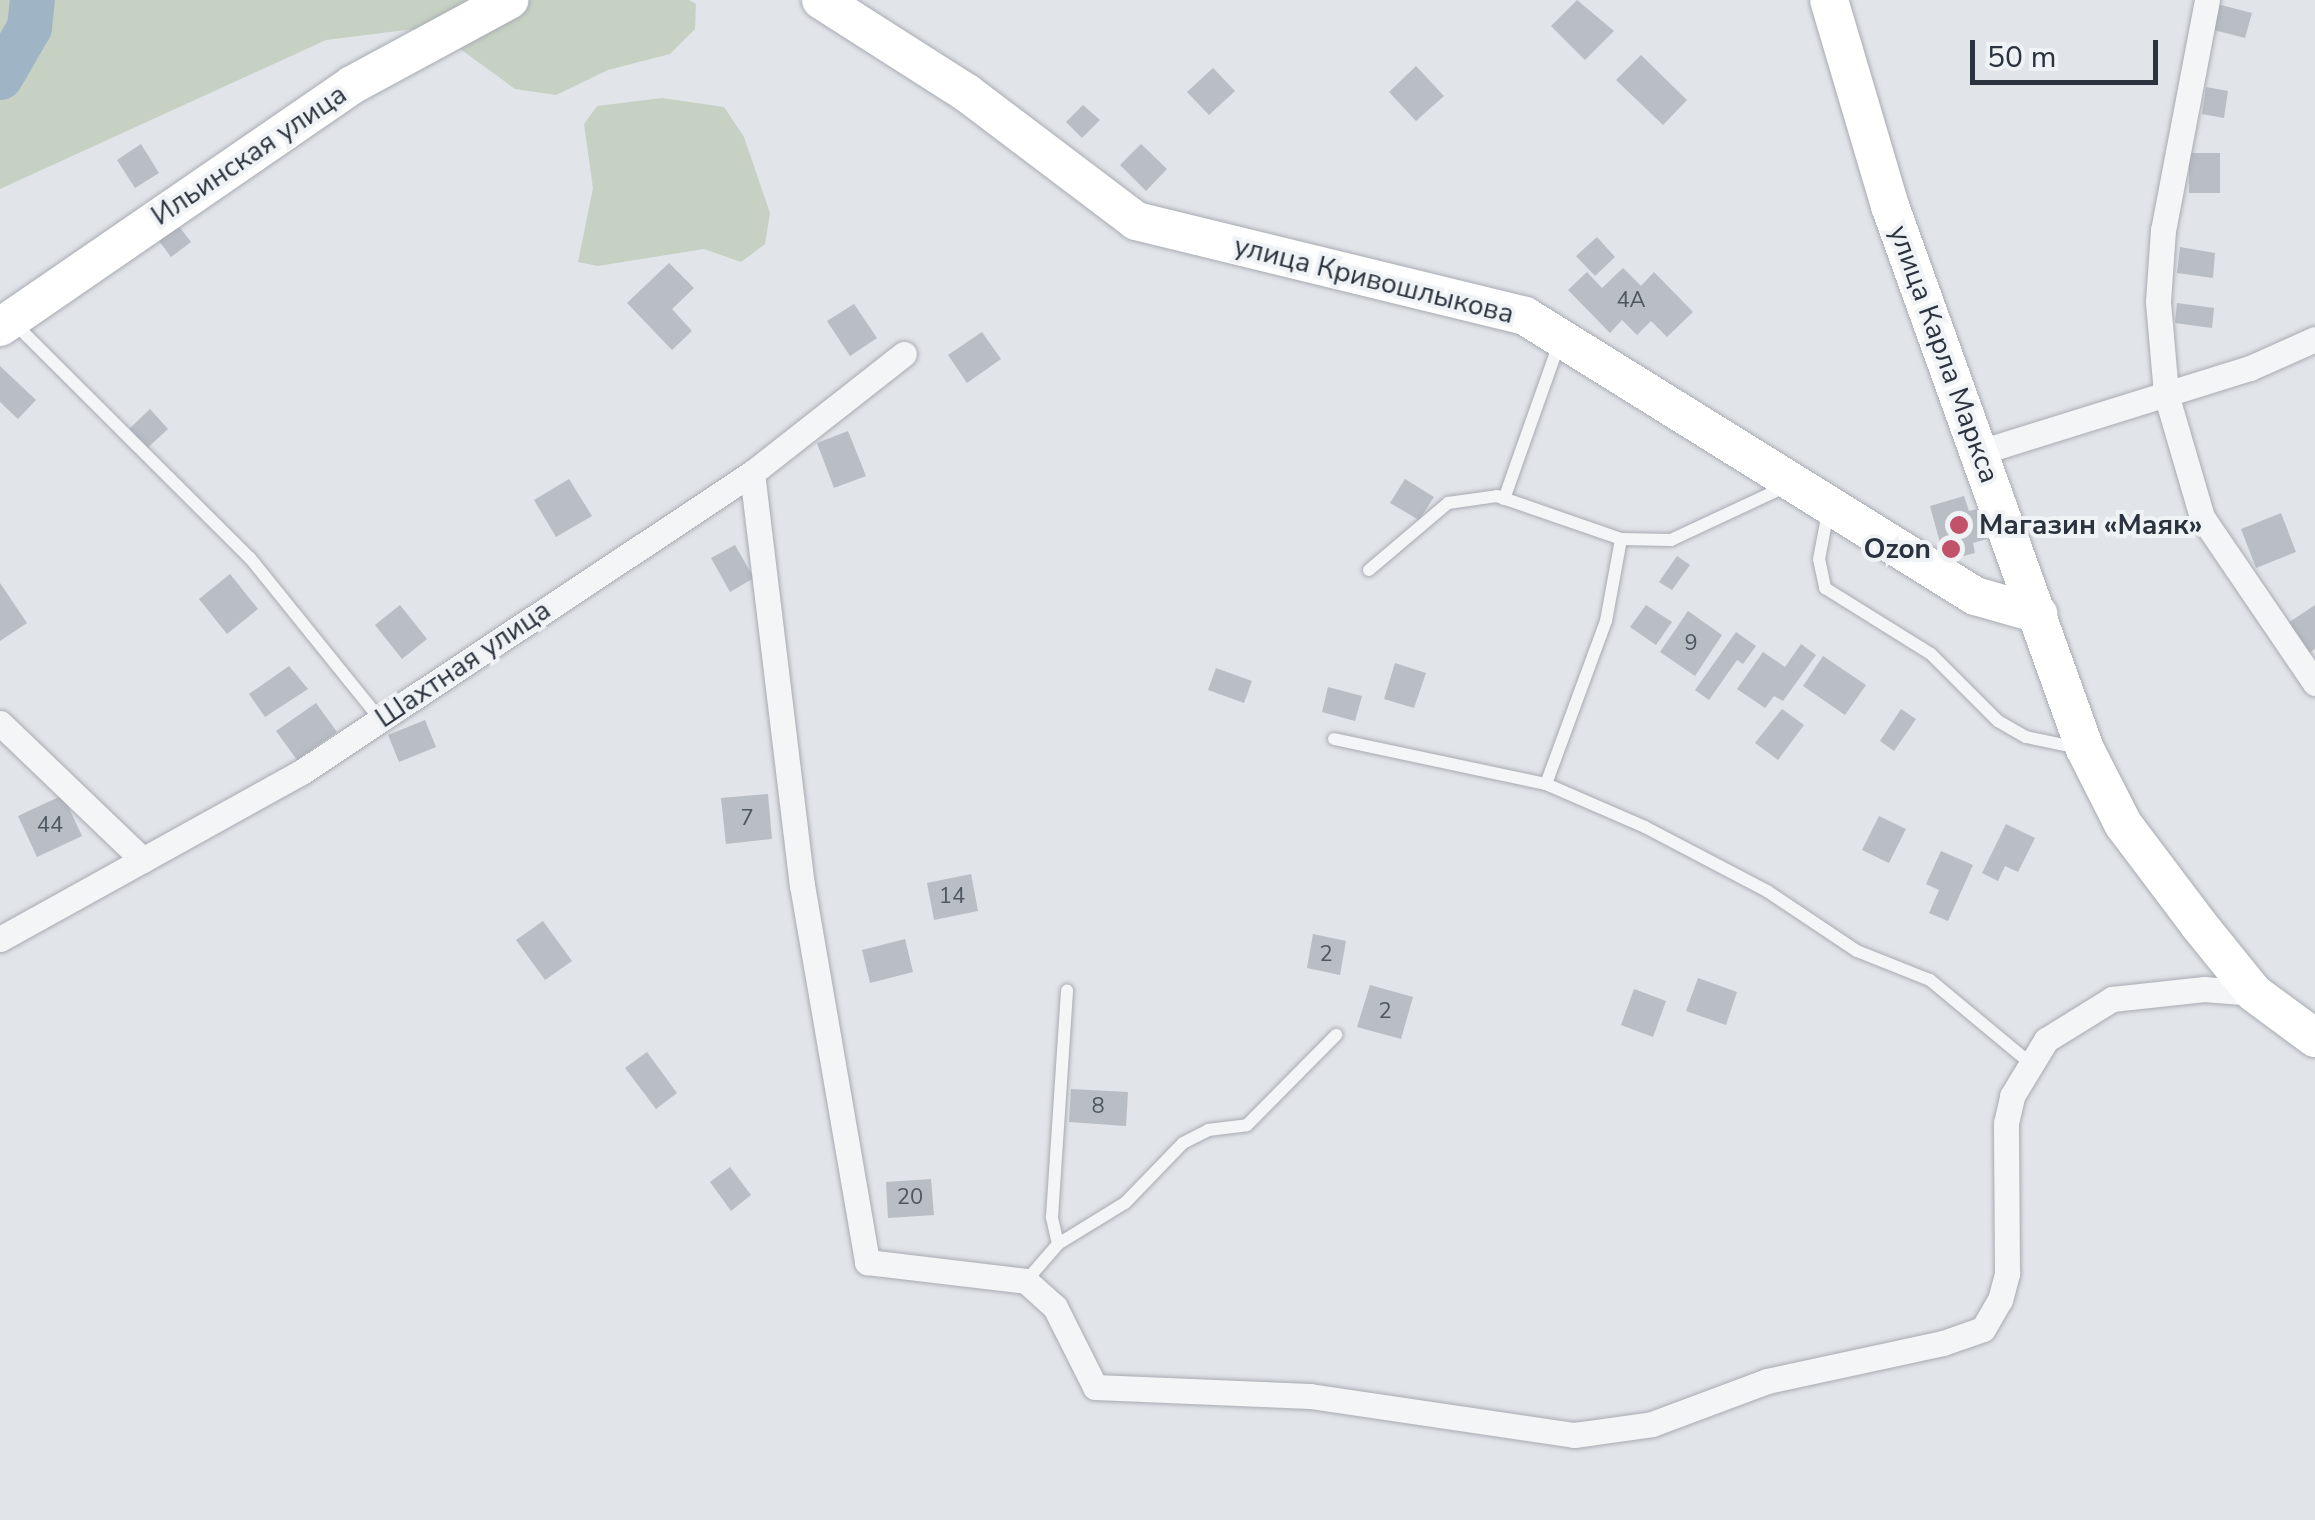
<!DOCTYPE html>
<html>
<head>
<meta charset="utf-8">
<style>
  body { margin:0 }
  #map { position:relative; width:2315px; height:1520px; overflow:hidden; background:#e1e4e8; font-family:"Nunito Sans",sans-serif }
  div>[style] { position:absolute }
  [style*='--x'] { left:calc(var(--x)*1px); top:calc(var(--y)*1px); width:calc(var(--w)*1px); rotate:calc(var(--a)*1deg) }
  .green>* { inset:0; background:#c7d1c3 }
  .river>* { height:45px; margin:-22.5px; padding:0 22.5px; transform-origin:22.5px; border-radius:22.5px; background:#9fb4c5 }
  .building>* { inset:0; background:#b8bec4 }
  .roads { filter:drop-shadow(0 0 2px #a7abb2) drop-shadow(0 0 2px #a7abb2) }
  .lane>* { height:12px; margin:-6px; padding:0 6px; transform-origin:6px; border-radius:6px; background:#f3f5f7 }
  .street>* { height:25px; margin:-12.5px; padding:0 12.5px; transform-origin:12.5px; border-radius:12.5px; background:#f3f5f7 }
  .secondary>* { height:38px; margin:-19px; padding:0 19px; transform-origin:19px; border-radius:19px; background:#fff }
  .dots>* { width:28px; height:28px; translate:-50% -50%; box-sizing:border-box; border:5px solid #f0f3f6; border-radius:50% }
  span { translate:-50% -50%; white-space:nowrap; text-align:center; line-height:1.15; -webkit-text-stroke:8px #f0f3f6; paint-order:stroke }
  .number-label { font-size:22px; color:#4e5660 }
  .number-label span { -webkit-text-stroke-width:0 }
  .street-label { font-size:28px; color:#2b333e }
  .poi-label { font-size:28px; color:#2b333e; font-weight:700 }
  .left { translate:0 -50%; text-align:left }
  .right { translate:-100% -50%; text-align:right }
  .scale { position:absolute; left:1970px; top:40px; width:188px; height:45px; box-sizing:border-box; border:5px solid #2b333e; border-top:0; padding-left:12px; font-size:30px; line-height:35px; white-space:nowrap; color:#2b333e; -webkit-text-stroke:8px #f0f3f6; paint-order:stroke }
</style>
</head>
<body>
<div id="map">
  <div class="green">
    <i style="clip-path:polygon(0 0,689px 0,696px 4px,695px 29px,670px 54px,608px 70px,556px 95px,515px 89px,430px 27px,326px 40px,0 189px)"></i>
    <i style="clip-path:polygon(662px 98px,724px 107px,744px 137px,770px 213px,765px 244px,741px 262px,704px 249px,598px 266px,578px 262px,593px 188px,584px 124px,597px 106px)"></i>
  </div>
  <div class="river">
    <i style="--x:0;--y:77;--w:58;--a:-59.9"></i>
    <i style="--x:29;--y:27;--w:27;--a:-84"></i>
  </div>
  <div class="building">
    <i style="clip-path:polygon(1577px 0,1614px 31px,1585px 60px,1551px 26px)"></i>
    <i style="clip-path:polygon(2217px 4px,2252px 13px,2245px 38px,2210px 29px)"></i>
    <i style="clip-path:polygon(1641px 55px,1687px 100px,1663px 125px,1616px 80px)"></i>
    <i style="clip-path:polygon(1416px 66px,1444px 96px,1416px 121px,1389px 92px)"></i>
    <i style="clip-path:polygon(1213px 68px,1235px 91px,1209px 115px,1187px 92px)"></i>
    <i style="clip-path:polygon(2206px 87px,2228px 91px,2224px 118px,2202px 114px)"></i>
    <i style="clip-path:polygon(1083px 105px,1100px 120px,1082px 138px,1066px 122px)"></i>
    <i style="clip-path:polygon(141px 144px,159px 173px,135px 188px,117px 160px)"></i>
    <i style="clip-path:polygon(1141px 144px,1167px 169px,1146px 191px,1120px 165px)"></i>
    <i style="clip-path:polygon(2189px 153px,2220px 153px,2220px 193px,2189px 193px)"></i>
    <i style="clip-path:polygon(170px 215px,191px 242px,171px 257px,151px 230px)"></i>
    <i style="clip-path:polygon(1597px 237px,1615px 257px,1595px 276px,1576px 256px)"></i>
    <i style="clip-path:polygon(2180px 247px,2215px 253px,2213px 278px,2177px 273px)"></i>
    <i style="clip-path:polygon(669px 263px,694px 288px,672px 309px,692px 331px,672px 350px,627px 303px)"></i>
    <i style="clip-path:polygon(1623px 268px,1641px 286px,1654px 272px,1693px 312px,1667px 337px,1651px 321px,1637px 335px,1622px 320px,1610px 333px,1568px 290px,1587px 272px,1602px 288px)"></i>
    <i style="clip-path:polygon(2177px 303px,2214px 308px,2212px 328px,2175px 323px)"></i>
    <i style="clip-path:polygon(854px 304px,877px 338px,850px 356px,827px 321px)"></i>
    <i style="clip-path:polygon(982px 332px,1001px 359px,967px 383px,948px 355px)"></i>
    <i style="clip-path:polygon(0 366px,36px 400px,18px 419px,0 402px)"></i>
    <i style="clip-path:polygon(150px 409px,168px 429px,144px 451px,126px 432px)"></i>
    <i style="clip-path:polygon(848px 431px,866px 476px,834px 488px,817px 443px)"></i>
    <i style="clip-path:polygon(569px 479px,592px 516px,556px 537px,534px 500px)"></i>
    <i style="clip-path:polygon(1405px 479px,1434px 497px,1419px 520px,1390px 503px)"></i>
    <i style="clip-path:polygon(1964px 496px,1969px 511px,1978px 509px,1987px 539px,1973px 543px,1975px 553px,1945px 561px,1930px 506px)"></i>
    <i style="clip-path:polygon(2281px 513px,2296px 552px,2256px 568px,2241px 529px)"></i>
    <i style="clip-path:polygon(735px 545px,754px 578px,730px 592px,711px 558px)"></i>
    <i style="clip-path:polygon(1677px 556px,1690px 565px,1672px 590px,1659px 582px)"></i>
    <i style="clip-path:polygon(230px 574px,258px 609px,227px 634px,199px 599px)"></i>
    <i style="clip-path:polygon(0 583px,27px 623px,0 641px)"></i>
    <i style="clip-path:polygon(400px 605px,427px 639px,402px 659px,375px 625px)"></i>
    <i style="clip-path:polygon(1646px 605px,1672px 622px,1656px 645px,1630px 627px)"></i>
    <i style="clip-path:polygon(2315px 605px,2315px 649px,2309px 653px,2288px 623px)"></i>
    <i style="clip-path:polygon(1688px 611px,1722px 635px,1695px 676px,1660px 652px)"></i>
    <i style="clip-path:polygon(1736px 632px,1756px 646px,1743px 664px,1737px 660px,1709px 700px,1695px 690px)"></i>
    <i style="clip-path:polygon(1801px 644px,1816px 655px,1783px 701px,1774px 696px,1765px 708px,1737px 689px,1763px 652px,1785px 667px)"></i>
    <i style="clip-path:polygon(1823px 656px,1866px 685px,1845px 715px,1803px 686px)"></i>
    <i style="clip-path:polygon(1395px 663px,1426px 673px,1414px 708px,1384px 699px)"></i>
    <i style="clip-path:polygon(289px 666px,308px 689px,265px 717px,249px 694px)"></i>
    <i style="clip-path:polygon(1216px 668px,1252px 681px,1244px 703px,1208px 690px)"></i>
    <i style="clip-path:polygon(1328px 687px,1362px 696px,1355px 721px,1322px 712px)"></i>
    <i style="clip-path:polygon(316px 703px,337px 732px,297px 760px,276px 731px)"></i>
    <i style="clip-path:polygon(1782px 709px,1804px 725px,1778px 760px,1755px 743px)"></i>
    <i style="clip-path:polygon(1901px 709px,1916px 719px,1894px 751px,1880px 741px)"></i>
    <i style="clip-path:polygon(425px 720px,436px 747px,399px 762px,388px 735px)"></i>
    <i style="clip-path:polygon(768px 794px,772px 839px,726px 844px,721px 798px)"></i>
    <i style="clip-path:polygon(63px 795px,82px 836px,37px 857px,18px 816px)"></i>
    <i style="clip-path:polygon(1879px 816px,1906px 829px,1889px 863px,1862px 850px)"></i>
    <i style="clip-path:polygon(2006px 824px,2035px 838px,2018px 872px,2005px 866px,1998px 881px,1982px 873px)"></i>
    <i style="clip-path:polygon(1941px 851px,1973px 865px,1948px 921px,1929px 913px,1939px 890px,1926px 884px)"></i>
    <i style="clip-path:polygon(971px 874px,978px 911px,934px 920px,927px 883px)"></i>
    <i style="clip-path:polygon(543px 921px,572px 961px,545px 980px,516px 940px)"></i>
    <i style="clip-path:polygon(1313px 934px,1346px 941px,1340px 975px,1307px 968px)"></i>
    <i style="clip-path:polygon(905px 939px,913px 972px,870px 983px,862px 950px)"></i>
    <i style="clip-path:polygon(1698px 978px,1737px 992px,1726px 1025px,1686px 1011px)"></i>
    <i style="clip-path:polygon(1370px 985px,1413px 997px,1401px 1039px,1357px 1027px)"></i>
    <i style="clip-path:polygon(1634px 989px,1666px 1001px,1653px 1037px,1621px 1025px)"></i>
    <i style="clip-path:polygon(647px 1052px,677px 1093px,656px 1109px,625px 1068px)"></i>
    <i style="clip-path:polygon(1071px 1089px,1128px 1092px,1126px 1126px,1069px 1122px)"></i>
    <i style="clip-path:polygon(730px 1167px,751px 1195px,731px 1211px,710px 1182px)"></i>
    <i style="clip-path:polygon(931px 1179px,934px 1215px,888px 1218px,886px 1182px)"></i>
  </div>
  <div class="roads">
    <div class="lane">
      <i style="--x:12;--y:321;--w:336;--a:44.9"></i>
      <i style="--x:250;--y:558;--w:207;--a:51.1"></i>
      <i style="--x:1504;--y:499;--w:168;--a:-70.5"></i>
      <i style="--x:1828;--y:512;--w:48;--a:100.8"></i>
      <i style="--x:1819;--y:559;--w:30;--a:78"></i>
      <i style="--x:1825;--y:588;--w:125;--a:31.9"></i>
      <i style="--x:1931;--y:654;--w:95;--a:45"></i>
      <i style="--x:1998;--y:721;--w:32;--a:30"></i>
      <i style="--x:2026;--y:737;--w:53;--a:11.9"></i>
      <i style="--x:1369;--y:570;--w:104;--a:-40.3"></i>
      <i style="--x:1448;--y:503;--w:49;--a:-8.1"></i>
      <i style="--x:1497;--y:496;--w:131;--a:19.1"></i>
      <i style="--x:1621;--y:539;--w:50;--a:1.1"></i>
      <i style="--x:1671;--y:540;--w:128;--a:-25"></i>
      <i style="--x:1334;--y:739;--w:217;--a:12"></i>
      <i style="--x:1546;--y:784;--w:108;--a:23.5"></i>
      <i style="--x:1645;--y:827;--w:138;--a:27.7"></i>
      <i style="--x:1767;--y:891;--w:108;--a:33.7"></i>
      <i style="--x:1857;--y:951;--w:79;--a:21.7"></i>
      <i style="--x:1930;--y:980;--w:130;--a:39.7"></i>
      <i style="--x:1546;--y:784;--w:174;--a:-69.8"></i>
      <i style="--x:1606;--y:621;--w:83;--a:-79.6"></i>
      <i style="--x:1058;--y:1244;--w:28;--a:-103"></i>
      <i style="--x:1052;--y:1217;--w:227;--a:-86.2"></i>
      <i style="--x:1026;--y:1281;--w:49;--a:-49.1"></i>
      <i style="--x:1058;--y:1244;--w:79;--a:-31.5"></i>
      <i style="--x:1125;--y:1203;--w:83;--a:-46"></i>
      <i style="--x:1183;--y:1143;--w:28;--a:-27"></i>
      <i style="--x:1208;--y:1130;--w:39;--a:-7"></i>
      <i style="--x:1247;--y:1125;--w:127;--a:-45.3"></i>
    </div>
    <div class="street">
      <i style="--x:2207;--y:0;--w:234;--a:100.8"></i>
      <i style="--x:2163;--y:230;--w:72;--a:94"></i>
      <i style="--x:2158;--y:302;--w:92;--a:85"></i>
      <i style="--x:2166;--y:394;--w:128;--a:73.7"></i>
      <i style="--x:2202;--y:517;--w:201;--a:55.8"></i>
      <i style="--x:1980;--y:452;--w:283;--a:-17.3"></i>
      <i style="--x:2250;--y:368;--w:71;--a:-24"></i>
      <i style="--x:752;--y:473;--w:415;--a:83.1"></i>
      <i style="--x:802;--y:885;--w:383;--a:80.2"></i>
      <i style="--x:867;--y:1262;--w:160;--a:6.8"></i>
      <i style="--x:1026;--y:1281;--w:39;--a:42"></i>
      <i style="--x:1055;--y:1307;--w:89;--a:63.4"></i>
      <i style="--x:1095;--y:1387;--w:215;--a:2.4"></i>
      <i style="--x:1310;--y:1396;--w:267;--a:8.4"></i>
      <i style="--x:1574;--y:1435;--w:79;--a:-8"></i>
      <i style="--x:1652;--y:1424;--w:123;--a:-20.5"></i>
      <i style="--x:1767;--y:1381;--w:180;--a:-12.2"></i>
      <i style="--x:1943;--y:1343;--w:42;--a:-19.3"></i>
      <i style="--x:1983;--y:1329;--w:34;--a:-60"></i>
      <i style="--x:2000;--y:1300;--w:28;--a:-75"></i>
      <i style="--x:2007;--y:1273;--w:150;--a:-90.4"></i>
      <i style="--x:2006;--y:1123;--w:28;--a:-77"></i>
      <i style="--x:2012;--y:1096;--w:66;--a:-58.7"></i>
      <i style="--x:2046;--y:1040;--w:78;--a:-31.8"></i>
      <i style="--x:2112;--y:999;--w:93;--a:-6.2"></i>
      <i style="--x:2204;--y:989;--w:50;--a:4.6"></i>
      <i style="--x:0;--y:723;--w:198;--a:43.8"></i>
      <i style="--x:0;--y:939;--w:343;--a:-29"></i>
      <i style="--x:300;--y:773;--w:542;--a:-33.57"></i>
      <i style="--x:752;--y:473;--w:193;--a:-38.1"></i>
    </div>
    <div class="secondary">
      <i style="--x:821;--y:0;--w:173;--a:32.5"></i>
      <i style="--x:967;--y:93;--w:212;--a:37.1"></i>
      <i style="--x:1136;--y:221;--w:400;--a:13.7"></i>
      <i style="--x:1525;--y:316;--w:530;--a:31.89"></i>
      <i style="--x:1975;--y:596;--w:66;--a:15.9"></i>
      <i style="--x:1829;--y:0;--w:215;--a:73.5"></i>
      <i style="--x:1890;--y:206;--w:577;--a:70.25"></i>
      <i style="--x:2085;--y:749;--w:84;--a:63.1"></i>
      <i style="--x:2123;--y:824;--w:126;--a:53"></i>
      <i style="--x:2199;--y:925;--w:87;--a:51"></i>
      <i style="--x:2254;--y:993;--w:76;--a:36.4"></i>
      <i style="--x:0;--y:327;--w:427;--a:-34.5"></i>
      <i style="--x:352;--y:85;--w:179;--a:-28.4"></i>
    </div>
  </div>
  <div class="dots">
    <i style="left:1959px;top:525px;background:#c2516a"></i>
    <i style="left:1951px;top:549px;background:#c2516a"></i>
  </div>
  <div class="number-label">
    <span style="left:1631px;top:301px">4А</span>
    <span style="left:1691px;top:644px">9</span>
    <span style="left:747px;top:819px">7</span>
    <span style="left:50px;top:826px">44</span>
    <span style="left:952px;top:897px">14</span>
    <span style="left:1326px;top:955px">2</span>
    <span style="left:1385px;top:1012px">2</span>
    <span style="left:1098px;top:1107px">8</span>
    <span style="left:910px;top:1198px">20</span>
  </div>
  <div class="street-label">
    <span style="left:249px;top:155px;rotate:-34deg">Ильинская улица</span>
    <span style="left:1374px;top:280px;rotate:14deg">улица Кривошлыкова</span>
    <span style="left:1944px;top:354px;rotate:70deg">улица Карла Маркса</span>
    <span style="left:463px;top:664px;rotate:-34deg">Шахтная улица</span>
  </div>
  <div class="poi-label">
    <span class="left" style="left:1979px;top:525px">Магазин «Маяк»</span>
    <span class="right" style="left:1931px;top:549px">Ozon</span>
  </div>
  <div class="scale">50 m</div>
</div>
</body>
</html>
